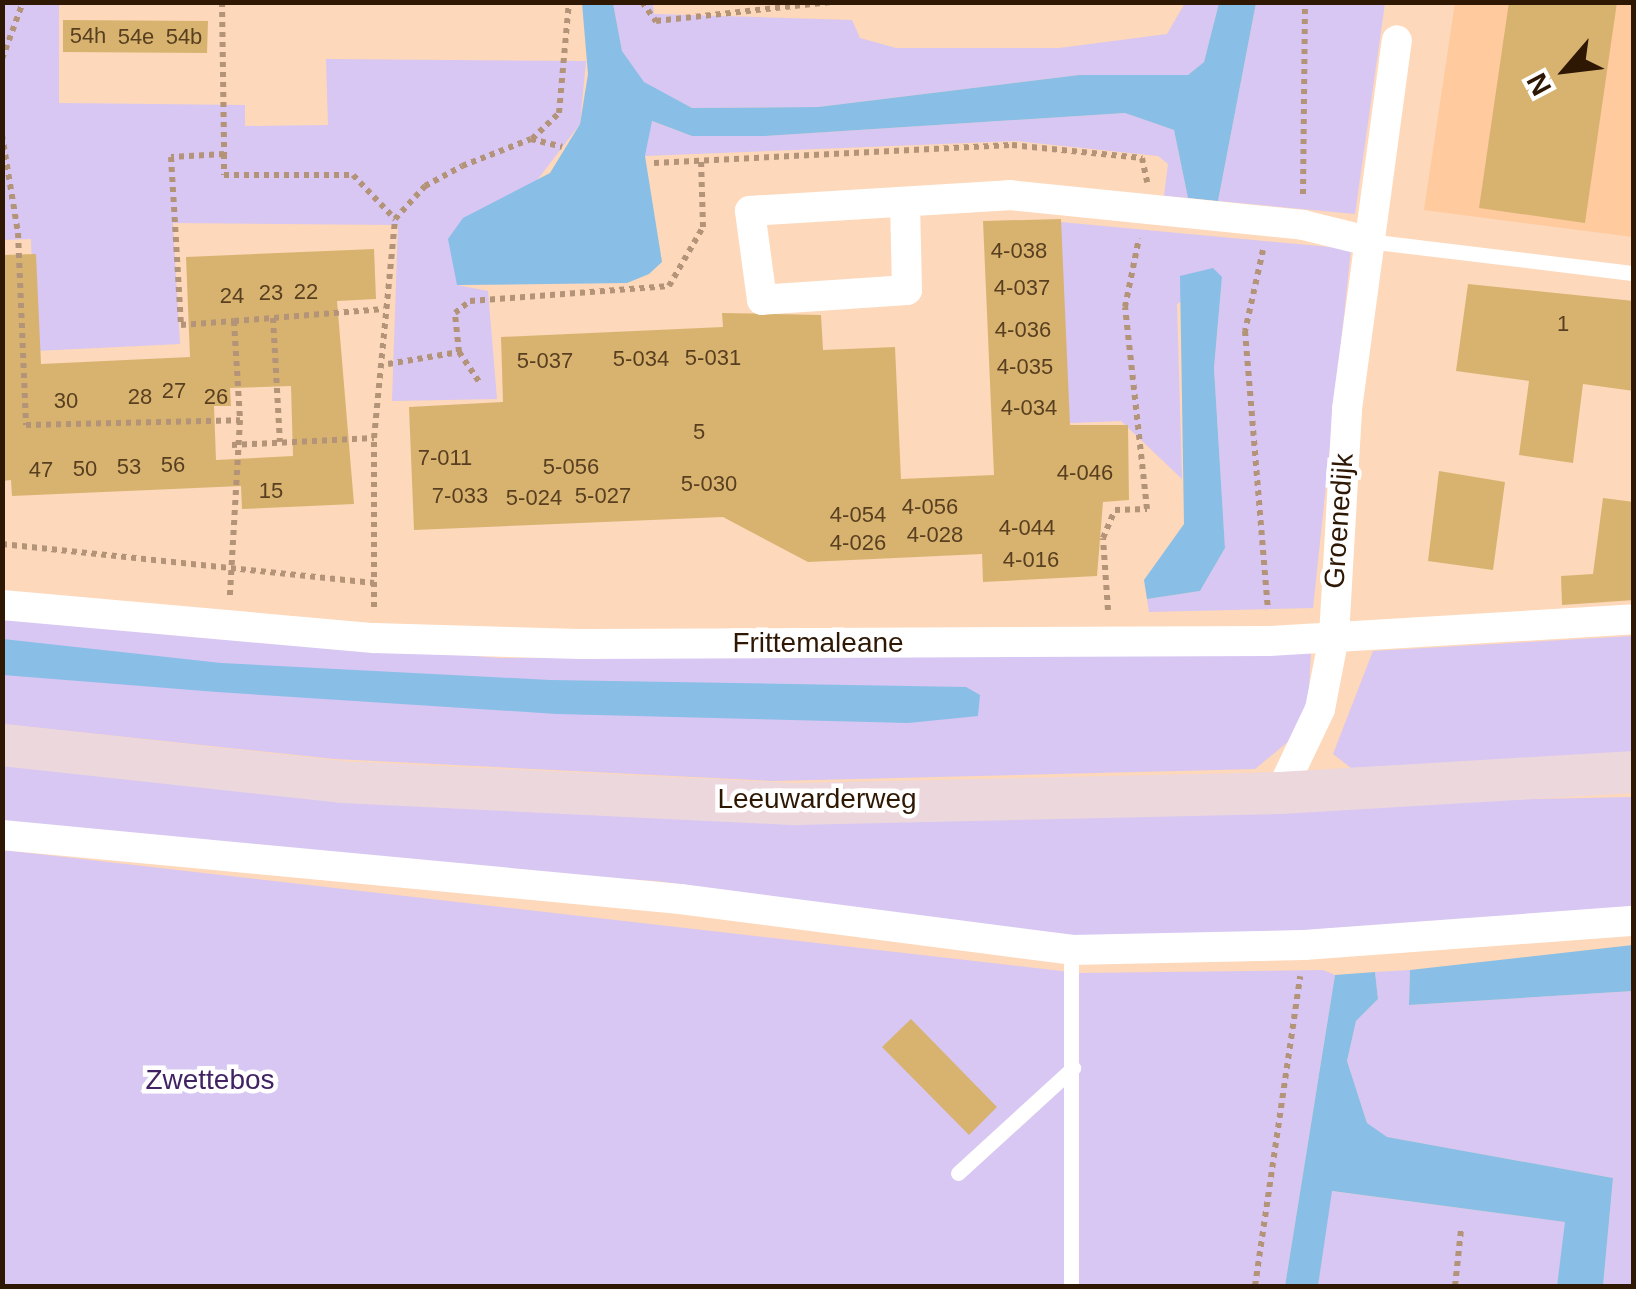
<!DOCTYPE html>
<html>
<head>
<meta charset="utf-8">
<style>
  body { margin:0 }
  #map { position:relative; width:1636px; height:1289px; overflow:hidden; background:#fdd8ba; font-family:Arial,sans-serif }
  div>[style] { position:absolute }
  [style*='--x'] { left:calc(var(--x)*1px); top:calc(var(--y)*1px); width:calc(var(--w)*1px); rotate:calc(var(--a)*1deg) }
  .built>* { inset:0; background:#ffca9d }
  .green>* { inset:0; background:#d7c7f2 }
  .water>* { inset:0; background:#89bee6 }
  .building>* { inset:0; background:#d8b370 }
  .path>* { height:6px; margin-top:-3px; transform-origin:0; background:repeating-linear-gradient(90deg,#b39479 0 5px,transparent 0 10px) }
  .service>* { height:15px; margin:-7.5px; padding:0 7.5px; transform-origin:7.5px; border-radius:7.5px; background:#fff }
  .minor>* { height:30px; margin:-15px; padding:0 15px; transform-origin:15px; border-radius:15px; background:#fff }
  .secondary>* { height:42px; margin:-21px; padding:0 21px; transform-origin:21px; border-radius:21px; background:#ecd7dd }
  span { translate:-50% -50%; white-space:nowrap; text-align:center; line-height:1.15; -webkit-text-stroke:9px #fff; paint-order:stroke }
  .number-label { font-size:22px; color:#583f1f }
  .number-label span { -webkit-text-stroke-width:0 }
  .street-label { font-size:28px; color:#2e1804 }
  .park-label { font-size:28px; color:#412364 }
  .frame { position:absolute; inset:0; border:5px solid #2e1804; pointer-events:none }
  .north { position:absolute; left:1516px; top:20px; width:100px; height:100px; -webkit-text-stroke:8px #fff; paint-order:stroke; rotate:242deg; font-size:28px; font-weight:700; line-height:40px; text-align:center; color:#2e1804 }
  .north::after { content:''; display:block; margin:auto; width:35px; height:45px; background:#2e1804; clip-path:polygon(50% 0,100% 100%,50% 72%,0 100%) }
</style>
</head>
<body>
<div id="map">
  <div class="built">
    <i style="clip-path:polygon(1455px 3px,1633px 3px,1633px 237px,1424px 210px)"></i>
  </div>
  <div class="green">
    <i style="clip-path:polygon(2px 3px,59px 3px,59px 103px,245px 105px,245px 126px,328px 125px,326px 59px,586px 61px,580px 124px,457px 285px,488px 291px,497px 399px,392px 401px,398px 225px,173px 223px,180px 344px,35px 351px,31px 239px,3px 240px)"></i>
    <i style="clip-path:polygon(613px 3px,653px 3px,654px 14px,852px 20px,860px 38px,896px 48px,1059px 48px,1167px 34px,1185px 3px,1219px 3px,1204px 62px,1188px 75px,1079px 75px,818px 107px,692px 108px,644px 83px,622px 51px)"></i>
    <i style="clip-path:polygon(1256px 3px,1385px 3px,1355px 214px,1218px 201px)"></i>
    <i style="clip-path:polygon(1125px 113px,1174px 130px,1188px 198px,1164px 196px,1168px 164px,1158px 156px,1016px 141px,645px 156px,651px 121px,692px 136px,765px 136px)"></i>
    <i style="clip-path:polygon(1039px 220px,1351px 249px,1313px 608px,1149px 612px,1147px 599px,1200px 591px,1225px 548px,1214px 368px,1222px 277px,1177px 304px,1182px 479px,1121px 421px,1047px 424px)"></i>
    <i style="clip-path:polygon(3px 619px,500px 658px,1311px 652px,1308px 706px,1289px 741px,1255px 769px,773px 781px,335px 759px,3px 724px)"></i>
    <i style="clip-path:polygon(1633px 636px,1633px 753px,1351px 768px,1333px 754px,1373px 651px)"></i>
    <i style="clip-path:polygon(3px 766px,1443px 801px,1633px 797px,1634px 906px,1489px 924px,1080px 938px,657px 881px,327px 861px,3px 827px)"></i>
    <i style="clip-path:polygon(3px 850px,1079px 973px,1323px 970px,1335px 975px,1285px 1286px,3px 1286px)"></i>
    <i style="clip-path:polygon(1410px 970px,1409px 1005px,1633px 991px,1633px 1286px,1603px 1286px,1613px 1178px,1386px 1137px,1367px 1123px,1347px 1061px,1356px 1021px,1378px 999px,1375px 972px)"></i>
    <i style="clip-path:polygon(1331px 1191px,1566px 1222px,1557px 1286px,1318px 1286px)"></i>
  </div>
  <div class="water">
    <i style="clip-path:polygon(582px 3px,613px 3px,622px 51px,644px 82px,692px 108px,818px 107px,1079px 75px,1188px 75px,1204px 62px,1219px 3px,1256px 3px,1218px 201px,1188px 198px,1174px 130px,1125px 113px,765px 136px,692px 136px,652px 121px,645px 156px,662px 262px,649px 274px,627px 283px,457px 285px,448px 239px,463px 218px,550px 173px,580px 124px,588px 74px)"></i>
    <i style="clip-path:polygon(1213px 268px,1222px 277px,1214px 368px,1225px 548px,1200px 591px,1147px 599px,1144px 580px,1184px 524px,1180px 276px)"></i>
    <i style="clip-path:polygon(3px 639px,221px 663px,550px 680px,966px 687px,980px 695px,978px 716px,908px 723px,557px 714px,217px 692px,3px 675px)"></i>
    <i style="clip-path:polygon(1633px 945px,1633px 991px,1409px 1005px,1410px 970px)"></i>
    <i style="clip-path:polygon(1375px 972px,1378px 999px,1356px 1021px,1347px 1061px,1367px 1123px,1387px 1137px,1613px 1178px,1603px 1286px,1557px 1286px,1565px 1222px,1332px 1191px,1318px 1286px,1285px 1286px,1335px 975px)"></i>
  </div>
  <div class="building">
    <i style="clip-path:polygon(1509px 2px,1617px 2px,1585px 223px,1479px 208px)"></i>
    <i style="clip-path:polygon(63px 20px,208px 21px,207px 53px,63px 52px)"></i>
    <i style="clip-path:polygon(1061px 219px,1070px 425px,1128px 425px,1129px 500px,1103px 502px,1097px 576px,983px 582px,982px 554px,808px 562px,723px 517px,414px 530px,409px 407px,503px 402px,501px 337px,723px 327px,722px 313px,821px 315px,823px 350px,895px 347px,901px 479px,994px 475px,983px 221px)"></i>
    <i style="clip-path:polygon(evenodd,374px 249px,376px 299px,337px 301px,354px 504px,242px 509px,241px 486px,12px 496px,11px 480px,2px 481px,2px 255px,36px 254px,41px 364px,190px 357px,186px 257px,374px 249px,291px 386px,293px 456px,216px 460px,214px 406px,231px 406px,230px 388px,291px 386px)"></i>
    <i style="clip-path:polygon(1468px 284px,1634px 301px,1634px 391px,1583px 384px,1573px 463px,1519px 455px,1529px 381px,1456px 371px)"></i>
    <i style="clip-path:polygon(1439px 471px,1505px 482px,1493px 570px,1428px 561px)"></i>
    <i style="clip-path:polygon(1603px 498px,1634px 502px,1634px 600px,1562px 605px,1561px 576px,1593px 574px)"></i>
    <i style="clip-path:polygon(911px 1019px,997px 1107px,969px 1135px,882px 1047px)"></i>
  </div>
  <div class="path">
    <i style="--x:222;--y:2;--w:152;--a:89.2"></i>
    <i style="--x:224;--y:154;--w:53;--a:176.8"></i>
    <i style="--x:171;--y:157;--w:168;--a:86.6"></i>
    <i style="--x:181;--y:325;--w:53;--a:-4.3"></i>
    <i style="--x:234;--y:321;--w:99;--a:86.5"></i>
    <i style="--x:240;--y:420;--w:176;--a:93.3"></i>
    <i style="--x:642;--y:2;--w:24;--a:54"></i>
    <i style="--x:656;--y:21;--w:176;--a:-6.2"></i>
    <i style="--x:2;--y:59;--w:61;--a:-69.8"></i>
    <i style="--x:2;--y:135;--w:99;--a:80.7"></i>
    <i style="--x:18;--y:233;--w:192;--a:87.6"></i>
    <i style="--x:26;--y:425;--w:214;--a:-1.3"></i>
    <i style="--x:532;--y:139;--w:37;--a:-44"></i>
    <i style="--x:559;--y:113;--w:111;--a:-84.9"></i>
    <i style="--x:224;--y:154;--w:21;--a:90"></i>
    <i style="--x:224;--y:175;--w:129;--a:0"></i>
    <i style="--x:353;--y:175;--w:61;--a:46.3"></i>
    <i style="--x:654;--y:163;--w:358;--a:-2.9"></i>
    <i style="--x:1012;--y:145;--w:131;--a:5.7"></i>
    <i style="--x:1142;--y:158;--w:25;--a:78"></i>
    <i style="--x:1303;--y:194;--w:192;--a:-89.4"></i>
    <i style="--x:1263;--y:250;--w:83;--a:102.5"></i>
    <i style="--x:1245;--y:331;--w:280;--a:85.3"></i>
    <i style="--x:273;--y:318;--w:124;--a:86.8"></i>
    <i style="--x:234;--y:321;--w:150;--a:-4.6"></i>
    <i style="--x:459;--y:352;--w:36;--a:56"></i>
    <i style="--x:388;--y:364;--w:72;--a:-9.6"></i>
    <i style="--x:459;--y:352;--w:39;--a:-96"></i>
    <i style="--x:455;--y:313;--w:19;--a:-39"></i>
    <i style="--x:470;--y:301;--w:200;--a:-4.3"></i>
    <i style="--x:669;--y:286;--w:68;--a:-60"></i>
    <i style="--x:703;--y:227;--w:67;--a:-91.7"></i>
    <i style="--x:232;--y:445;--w:142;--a:-2.8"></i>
    <i style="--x:374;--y:438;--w:220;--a:-84.5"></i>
    <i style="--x:395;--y:219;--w:45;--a:-47.7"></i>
    <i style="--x:425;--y:186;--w:42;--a:-28.4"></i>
    <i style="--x:462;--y:166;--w:74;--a:-21.4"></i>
    <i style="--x:531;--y:139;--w:32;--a:14"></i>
    <i style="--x:2;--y:544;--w:374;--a:6"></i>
    <i style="--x:374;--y:607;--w:169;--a:-90"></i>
    <i style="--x:1108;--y:610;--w:72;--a:-94"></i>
    <i style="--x:1103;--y:538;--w:30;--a:-67"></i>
    <i style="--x:1115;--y:510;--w:32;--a:-2"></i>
    <i style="--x:1147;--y:509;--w:203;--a:-96.2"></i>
    <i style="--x:1125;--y:307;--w:70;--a:-78.5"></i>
    <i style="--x:1255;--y:1286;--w:313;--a:-81.7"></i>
    <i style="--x:1455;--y:1286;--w:56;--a:-83.9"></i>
  </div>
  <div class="service">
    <i style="--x:1368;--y:241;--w:268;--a:6.9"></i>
    <i style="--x:958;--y:1173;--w:156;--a:-42.4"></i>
    <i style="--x:1071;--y:1286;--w:336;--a:-90"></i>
  </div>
  <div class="minor">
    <i style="--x:905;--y:202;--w:88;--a:88.7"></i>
    <i style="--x:907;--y:290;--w:145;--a:176.1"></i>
    <i style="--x:762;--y:300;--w:90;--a:-97.7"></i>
    <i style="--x:750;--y:211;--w:259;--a:-3.5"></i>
    <i style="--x:1009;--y:195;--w:296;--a:5.8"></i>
    <i style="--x:1303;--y:225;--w:67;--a:13.8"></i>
    <i style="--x:2;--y:605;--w:373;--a:5.1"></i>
    <i style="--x:374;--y:638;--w:206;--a:1.7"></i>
    <i style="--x:580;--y:644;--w:689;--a:-0.25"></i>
    <i style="--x:1269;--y:641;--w:366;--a:-3.4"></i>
    <i style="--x:1280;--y:793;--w:93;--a:-64.5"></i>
    <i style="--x:1320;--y:709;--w:74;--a:-79.1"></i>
    <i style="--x:1334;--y:636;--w:227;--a:-86.7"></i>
    <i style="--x:1347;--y:409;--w:372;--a:-82.3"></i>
    <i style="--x:2;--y:835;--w:681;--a:5.39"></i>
    <i style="--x:680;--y:899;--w:394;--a:7.4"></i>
    <i style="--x:1071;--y:950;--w:233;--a:-1.2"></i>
    <i style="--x:1304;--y:945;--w:331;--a:-4.2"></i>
  </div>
  <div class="secondary">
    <i style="--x:2;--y:745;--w:342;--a:6.2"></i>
    <i style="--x:342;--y:782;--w:455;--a:2.8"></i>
    <i style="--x:796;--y:804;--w:484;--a:-1.3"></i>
    <i style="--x:1280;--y:793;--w:355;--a:-3.4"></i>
  </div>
  <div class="number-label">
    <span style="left:88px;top:36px">54h</span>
    <span style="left:136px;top:37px">54e</span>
    <span style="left:184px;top:37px">54b</span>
    <span style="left:1019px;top:251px">4-038</span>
    <span style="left:1022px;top:288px">4-037</span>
    <span style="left:306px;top:292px">22</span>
    <span style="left:271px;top:293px">23</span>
    <span style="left:232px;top:296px">24</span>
    <span style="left:1563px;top:324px">1</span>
    <span style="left:1023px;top:330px">4-036</span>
    <span style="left:713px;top:358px">5-031</span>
    <span style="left:641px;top:359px">5-034</span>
    <span style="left:545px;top:361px">5-037</span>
    <span style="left:1025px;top:367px">4-035</span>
    <span style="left:174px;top:391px">27</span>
    <span style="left:140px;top:397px">28</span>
    <span style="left:216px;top:397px">26</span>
    <span style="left:66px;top:401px">30</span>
    <span style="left:1029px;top:408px">4-034</span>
    <span style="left:699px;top:432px">5</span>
    <span style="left:445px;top:458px">7-011</span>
    <span style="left:173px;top:465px">56</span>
    <span style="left:129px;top:467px">53</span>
    <span style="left:571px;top:467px">5-056</span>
    <span style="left:85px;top:469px">50</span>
    <span style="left:41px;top:470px">47</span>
    <span style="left:1085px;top:473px">4-046</span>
    <span style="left:709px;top:484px">5-030</span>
    <span style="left:271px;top:491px">15</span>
    <span style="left:460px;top:496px">7-033</span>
    <span style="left:603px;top:496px">5-027</span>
    <span style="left:534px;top:498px">5-024</span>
    <span style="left:930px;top:507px">4-056</span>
    <span style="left:858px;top:515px">4-054</span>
    <span style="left:1027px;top:528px">4-044</span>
    <span style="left:935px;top:535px">4-028</span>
    <span style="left:858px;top:543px">4-026</span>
    <span style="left:1031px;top:560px">4-016</span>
  </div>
  <div class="street-label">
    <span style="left:1339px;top:521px;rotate:-86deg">Groenedijk</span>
    <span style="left:818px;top:643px">Frittemaleane</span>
    <span style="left:817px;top:799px">Leeuwarderweg</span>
  </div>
  <div class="park-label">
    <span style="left:210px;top:1080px">Zwettebos</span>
  </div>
  <div class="frame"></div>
  <div class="north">N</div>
</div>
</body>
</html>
